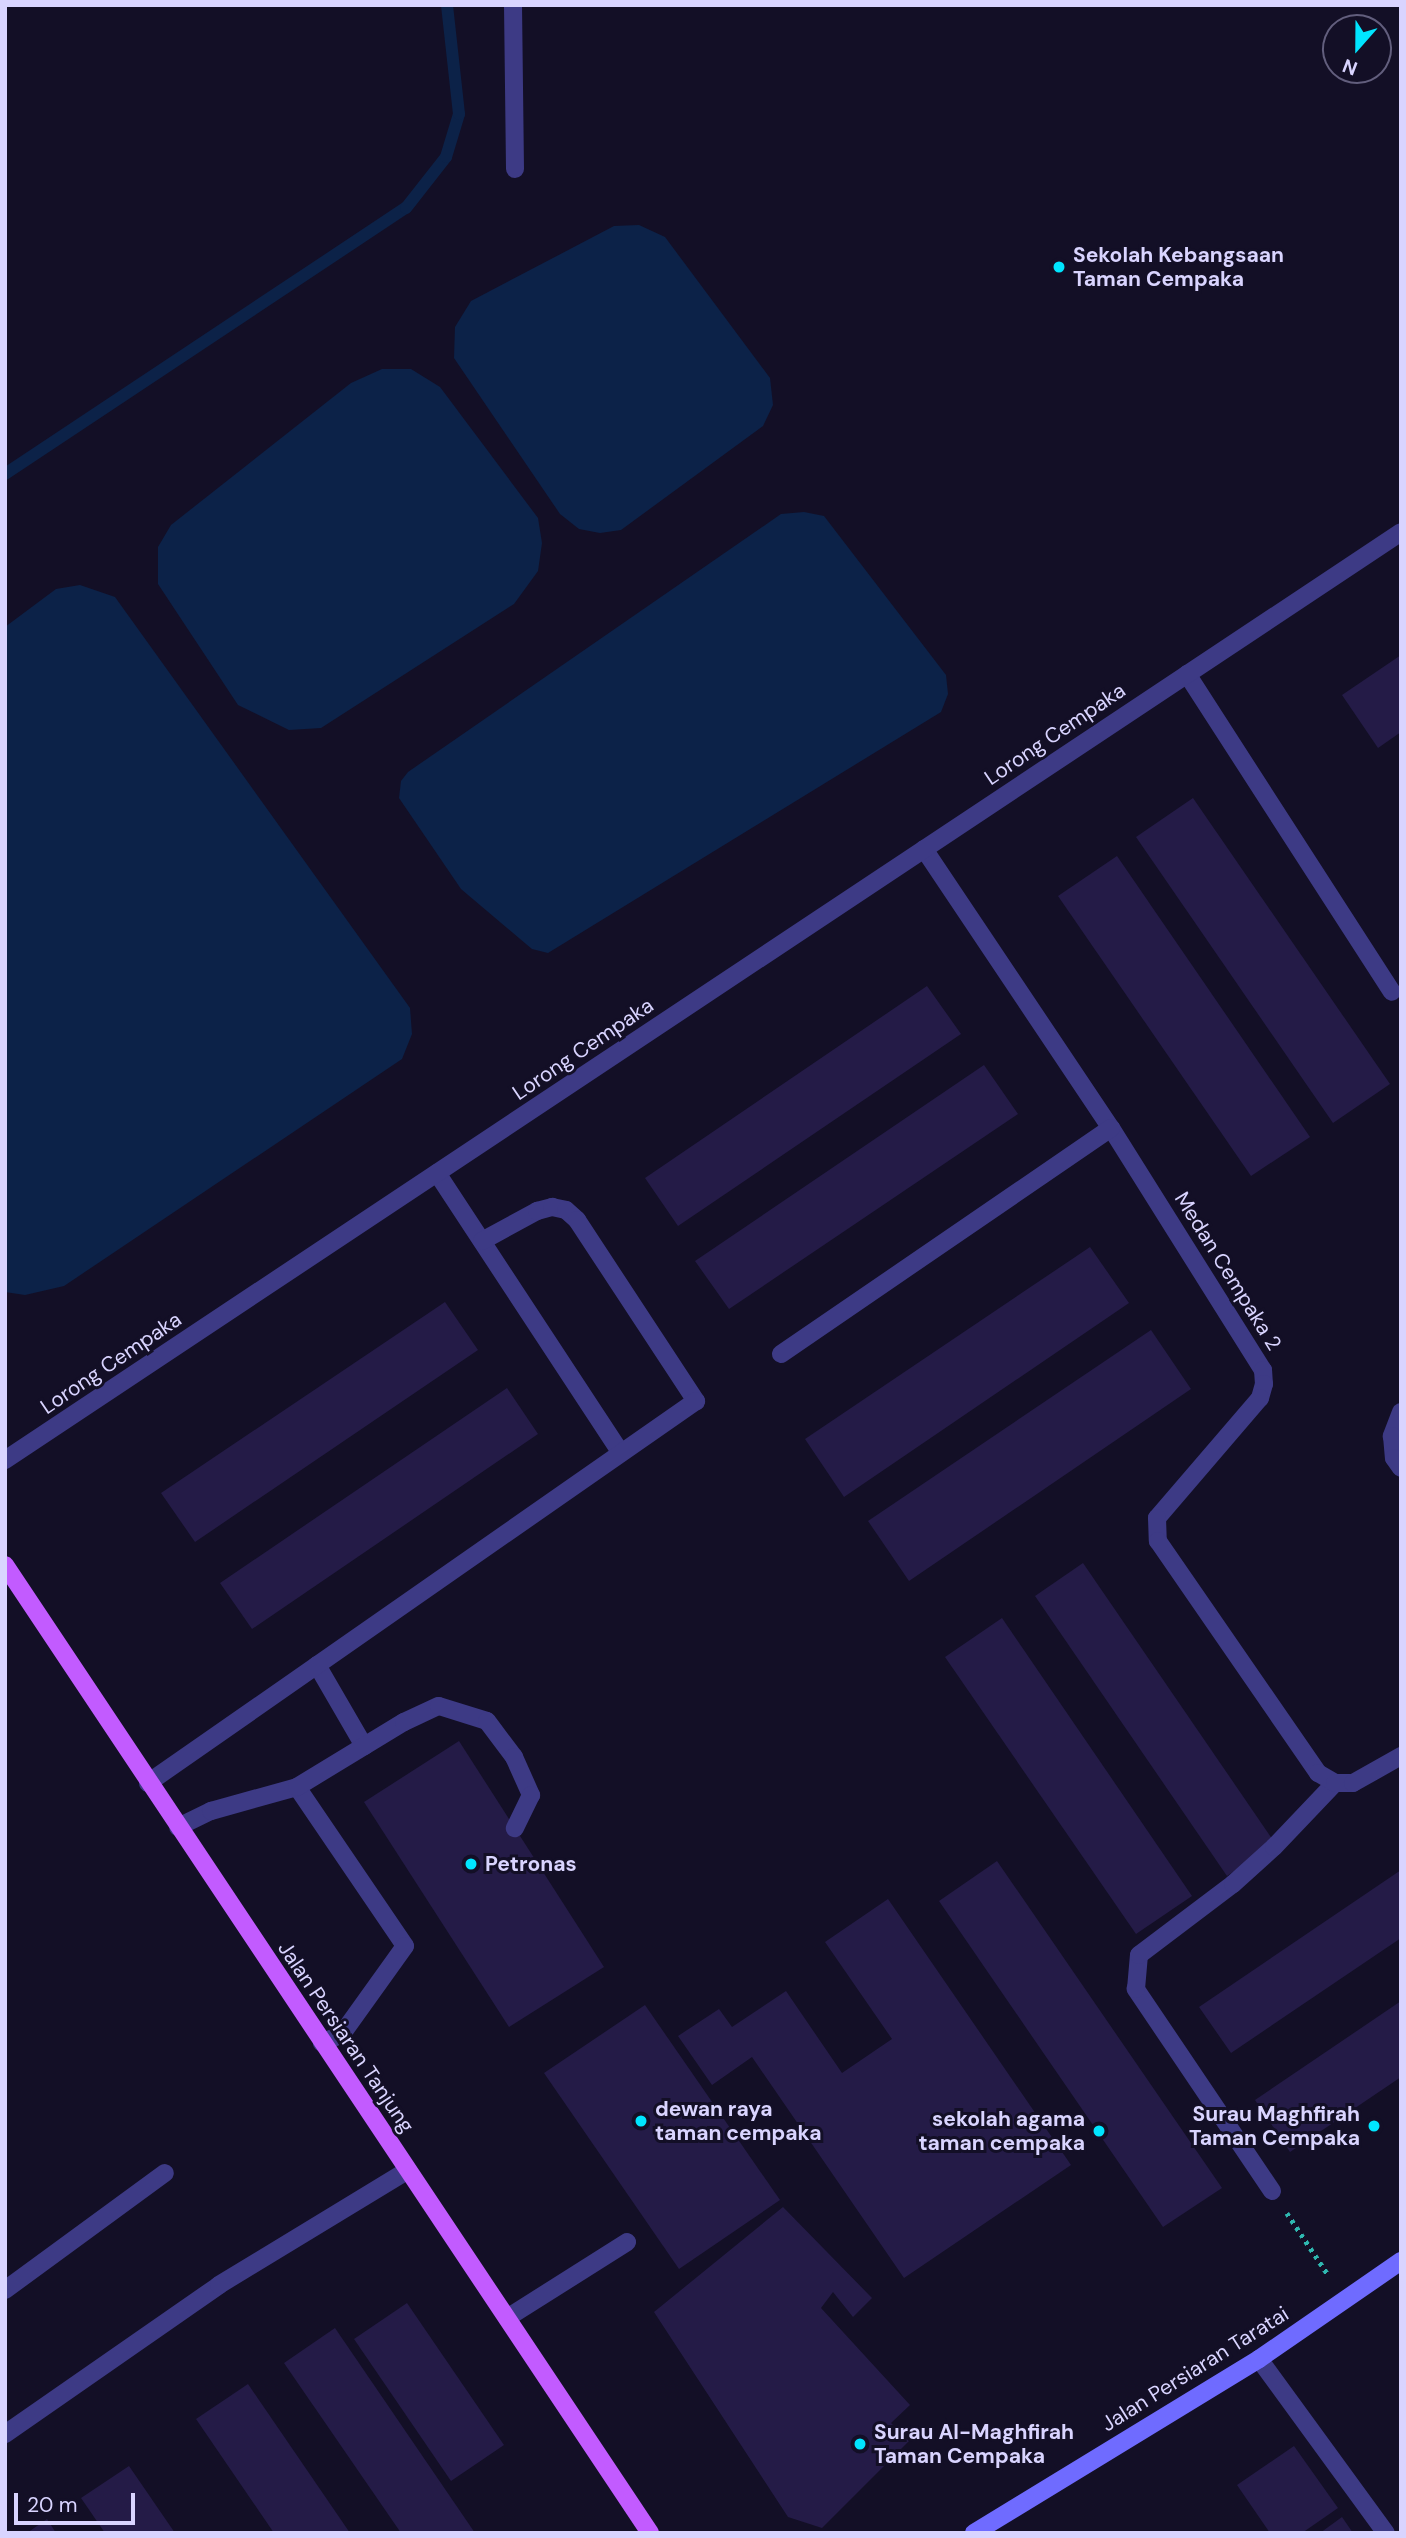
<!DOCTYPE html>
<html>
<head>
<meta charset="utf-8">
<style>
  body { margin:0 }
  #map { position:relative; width:1406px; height:2538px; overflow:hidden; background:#130f26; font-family:"DM Sans",sans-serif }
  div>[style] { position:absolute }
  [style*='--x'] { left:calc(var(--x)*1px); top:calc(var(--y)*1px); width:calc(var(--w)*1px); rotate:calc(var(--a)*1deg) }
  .water>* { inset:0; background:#0c2248 }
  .stream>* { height:12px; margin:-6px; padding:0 6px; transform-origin:6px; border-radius:6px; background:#0c2248 }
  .building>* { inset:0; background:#241b47 }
  .path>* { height:4.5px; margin-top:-2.25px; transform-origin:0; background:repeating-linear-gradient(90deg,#2fb8b0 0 3.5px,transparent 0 8.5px) }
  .lane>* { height:18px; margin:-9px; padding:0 9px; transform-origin:9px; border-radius:9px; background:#3d3a85 }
  .street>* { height:18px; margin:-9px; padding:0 9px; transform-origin:9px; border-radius:9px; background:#3d3a85 }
  .secondary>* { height:18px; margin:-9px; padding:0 9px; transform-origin:9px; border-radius:9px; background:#6f6bff }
  .primary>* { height:18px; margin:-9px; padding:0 9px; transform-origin:9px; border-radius:9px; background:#c25bff }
  .dots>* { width:19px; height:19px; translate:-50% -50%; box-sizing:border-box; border:4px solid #130f26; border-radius:50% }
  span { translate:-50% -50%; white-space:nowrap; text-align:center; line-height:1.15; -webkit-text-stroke:6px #130f26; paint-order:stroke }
  .poi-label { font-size:21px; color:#d9d4ff; font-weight:700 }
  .left { translate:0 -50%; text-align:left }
  .right { translate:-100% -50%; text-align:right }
  .street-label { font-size:21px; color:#d9d4ff }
  .frame { position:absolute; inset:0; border:7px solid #d9d4ff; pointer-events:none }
  .north { position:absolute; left:1322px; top:14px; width:70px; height:70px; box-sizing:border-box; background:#130f26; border:2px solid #625e7d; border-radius:50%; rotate:201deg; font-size:19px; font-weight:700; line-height:28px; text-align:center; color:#d9d4ff }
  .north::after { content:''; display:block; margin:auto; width:24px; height:32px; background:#00e5ff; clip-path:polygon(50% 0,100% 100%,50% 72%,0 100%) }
  .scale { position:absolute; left:14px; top:2493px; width:121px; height:32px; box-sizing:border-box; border:4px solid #d9d4ff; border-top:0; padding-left:9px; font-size:21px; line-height:24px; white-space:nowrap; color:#d9d4ff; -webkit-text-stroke:5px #130f26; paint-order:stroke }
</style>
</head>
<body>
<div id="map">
  <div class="water">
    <i style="clip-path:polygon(639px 225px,665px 237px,770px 378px,773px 405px,763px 426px,621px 530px,600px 533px,579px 529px,560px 514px,454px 358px,455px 327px,471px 301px,614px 226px)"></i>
    <i style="clip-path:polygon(382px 369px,411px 369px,440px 387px,538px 518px,542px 543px,538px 571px,514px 604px,321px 728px,289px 730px,238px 705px,158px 584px,158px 547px,171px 525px,351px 383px)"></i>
    <i style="clip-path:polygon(804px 512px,824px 516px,946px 675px,948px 694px,941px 712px,548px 953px,532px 949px,461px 889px,399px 798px,401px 781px,408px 772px,781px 514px)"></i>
    <i style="clip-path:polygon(80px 585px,115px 597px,410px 1008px,412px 1034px,402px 1059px,64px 1286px,25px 1295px,5px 1292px,5px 627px,56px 589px)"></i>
  </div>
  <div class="stream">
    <i style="--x:5;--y:474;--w:481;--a:-33.6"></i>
    <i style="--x:406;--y:208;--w:65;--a:-51.9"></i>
    <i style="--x:446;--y:157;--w:45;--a:-73.2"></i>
    <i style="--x:459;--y:114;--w:110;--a:-96.3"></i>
  </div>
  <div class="building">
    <i style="clip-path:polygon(1401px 655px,1401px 732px,1378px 748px,1342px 695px)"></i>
    <i style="clip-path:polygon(1193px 798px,1390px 1084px,1333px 1123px,1136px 837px)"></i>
    <i style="clip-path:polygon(1117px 856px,1310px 1137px,1251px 1176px,1058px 896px)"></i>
    <i style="clip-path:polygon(927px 986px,961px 1034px,678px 1226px,645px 1178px)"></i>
    <i style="clip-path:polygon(984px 1065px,1018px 1114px,729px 1309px,695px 1261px)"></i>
    <i style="clip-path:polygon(1090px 1247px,1129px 1303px,844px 1497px,805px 1439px)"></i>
    <i style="clip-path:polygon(445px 1302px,478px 1350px,195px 1542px,161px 1493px)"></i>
    <i style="clip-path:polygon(1151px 1330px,1191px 1389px,909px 1581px,868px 1521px)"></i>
    <i style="clip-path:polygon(507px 1388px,538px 1434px,252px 1629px,220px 1583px)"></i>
    <i style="clip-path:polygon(1083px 1563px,1275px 1843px,1227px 1876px,1035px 1596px)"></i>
    <i style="clip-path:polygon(1002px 1618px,1192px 1896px,1136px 1934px,945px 1657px)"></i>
    <i style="clip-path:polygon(459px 1741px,604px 1967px,509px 2027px,364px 1802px)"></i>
    <i style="clip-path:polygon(997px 1861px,1222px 2188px,1163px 2227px,939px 1901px)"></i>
    <i style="clip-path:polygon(1401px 1870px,1401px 1938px,1231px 2053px,1199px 2007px)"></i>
    <i style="clip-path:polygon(888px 1899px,1071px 2165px,904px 2278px,752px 2057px,712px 2085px,678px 2036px,719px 2009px,732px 2027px,786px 1991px,842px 2073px,892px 2039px,825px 1942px)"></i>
    <i style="clip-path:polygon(1401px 2001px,1401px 2077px,1290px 2152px,1255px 2100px)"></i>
    <i style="clip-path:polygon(645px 2005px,780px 2200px,679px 2269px,544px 2073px)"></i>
    <i style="clip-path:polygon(783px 2207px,872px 2298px,853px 2317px,833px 2292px,821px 2308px,910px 2405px,891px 2423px,909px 2441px,822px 2528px,788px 2517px,654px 2312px)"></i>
    <i style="clip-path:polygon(407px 2303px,504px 2445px,451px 2481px,354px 2339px)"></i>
    <i style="clip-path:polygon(335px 2328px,475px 2533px,401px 2533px,284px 2363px)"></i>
    <i style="clip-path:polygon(248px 2384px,350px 2533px,274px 2533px,196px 2419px)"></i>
    <i style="clip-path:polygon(1294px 2446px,1338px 2508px,1302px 2533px,1270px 2533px,1237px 2485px)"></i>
    <i style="clip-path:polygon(129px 2466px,175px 2533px,105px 2533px,81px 2498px)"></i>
    <i style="clip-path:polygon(1342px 2517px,1353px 2533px,1320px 2533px)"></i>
    <i style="clip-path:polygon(47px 2519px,56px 2533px,27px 2533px)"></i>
  </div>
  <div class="path">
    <i style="--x:1287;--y:2213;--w:76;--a:56.3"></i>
  </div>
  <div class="lane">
    <i style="--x:513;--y:5;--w:164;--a:89.3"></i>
    <i style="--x:437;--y:1173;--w:335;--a:56.7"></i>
    <i style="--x:482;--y:1241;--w:63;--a:-28.6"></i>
    <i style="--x:537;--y:1211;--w:16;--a:-15"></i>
    <i style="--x:552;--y:1207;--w:14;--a:12"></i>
    <i style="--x:566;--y:1210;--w:15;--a:42"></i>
    <i style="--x:577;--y:1220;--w:217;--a:56.7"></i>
    <i style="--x:1401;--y:1412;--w:26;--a:111"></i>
    <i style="--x:1392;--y:1436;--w:22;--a:85"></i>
    <i style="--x:1394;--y:1458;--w:12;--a:55"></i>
    <i style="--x:317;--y:1665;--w:94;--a:59.9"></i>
    <i style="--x:297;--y:1787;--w:192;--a:55.8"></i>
    <i style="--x:405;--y:1946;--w:108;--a:125.6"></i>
    <i style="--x:342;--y:2034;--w:22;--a:156"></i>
    <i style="--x:178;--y:1827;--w:37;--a:-26"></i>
    <i style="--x:211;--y:1811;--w:89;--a:-15.6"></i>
    <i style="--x:297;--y:1787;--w:125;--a:-31.3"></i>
    <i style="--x:404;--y:1722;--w:38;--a:-25"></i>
    <i style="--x:439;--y:1706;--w:50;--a:17.4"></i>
    <i style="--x:487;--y:1721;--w:45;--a:53.1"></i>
    <i style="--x:514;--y:1757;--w:42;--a:65.9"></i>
    <i style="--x:531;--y:1795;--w:37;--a:116"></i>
    <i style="--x:1272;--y:2191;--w:244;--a:-124"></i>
    <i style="--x:1136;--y:1989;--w:34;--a:-85"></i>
    <i style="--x:1139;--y:1955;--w:118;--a:-37.1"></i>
    <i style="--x:1233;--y:1884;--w:55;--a:-42.1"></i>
    <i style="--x:1274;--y:1847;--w:88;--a:-46.4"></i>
    <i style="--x:5;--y:2290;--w:198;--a:-36.2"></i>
    <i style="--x:507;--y:2318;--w:142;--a:-32.3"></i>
    <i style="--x:1259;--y:2359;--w:215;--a:53.9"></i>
    <i style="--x:5;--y:2434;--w:261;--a:-34.8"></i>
    <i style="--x:219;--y:2285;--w:221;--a:-31.3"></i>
  </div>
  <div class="street">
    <i style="--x:1187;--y:674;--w:378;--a:57.2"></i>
    <i style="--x:924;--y:849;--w:336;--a:56.2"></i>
    <i style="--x:1111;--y:1128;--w:286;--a:57.9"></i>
    <i style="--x:1263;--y:1370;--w:14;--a:86"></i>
    <i style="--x:1264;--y:1384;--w:15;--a:106"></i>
    <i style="--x:1260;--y:1398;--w:158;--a:130.6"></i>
    <i style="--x:1157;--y:1518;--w:23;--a:88"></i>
    <i style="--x:1158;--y:1541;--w:282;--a:55.4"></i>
    <i style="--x:1318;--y:1773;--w:20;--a:30"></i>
    <i style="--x:1335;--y:1783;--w:18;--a:0"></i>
    <i style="--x:1353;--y:1783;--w:55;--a:-29.4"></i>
    <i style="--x:781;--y:1354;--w:400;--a:-34.4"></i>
    <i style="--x:5;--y:1460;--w:1676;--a:-33.61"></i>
    <i style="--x:148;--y:1783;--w:668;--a:-34.88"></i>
  </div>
  <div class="secondary">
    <i style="--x:974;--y:2533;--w:334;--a:-31.4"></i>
    <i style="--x:1259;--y:2359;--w:173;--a:-34.6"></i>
  </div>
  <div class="primary">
    <i style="--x:5;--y:1565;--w:1163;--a:56.32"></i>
  </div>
  <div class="dots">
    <i style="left:1059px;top:267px;background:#00e5ff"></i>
    <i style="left:471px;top:1864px;background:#00e5ff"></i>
    <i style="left:641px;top:2121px;background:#00e5ff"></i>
    <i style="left:1374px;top:2126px;background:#00e5ff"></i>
    <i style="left:1099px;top:2131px;background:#00e5ff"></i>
    <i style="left:860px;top:2444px;background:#00e5ff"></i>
  </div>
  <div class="poi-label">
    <span class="left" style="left:1073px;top:267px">Sekolah Kebangsaan<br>Taman Cempaka</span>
    <span class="left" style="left:485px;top:1864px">Petronas</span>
    <span class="left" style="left:655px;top:2121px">dewan raya<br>taman cempaka</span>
    <span class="right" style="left:1360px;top:2126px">Surau Maghfirah<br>Taman Cempaka</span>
    <span class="right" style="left:1085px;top:2131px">sekolah agama<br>taman cempaka</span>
    <span class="left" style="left:874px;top:2444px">Surau Al-Maghfirah<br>Taman Cempaka</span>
  </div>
  <div class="street-label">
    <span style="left:1055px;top:734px;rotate:-34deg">Lorong Cempaka</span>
    <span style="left:583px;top:1049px;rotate:-34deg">Lorong Cempaka</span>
    <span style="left:1228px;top:1271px;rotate:58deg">Medan Cempaka 2</span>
    <span style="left:111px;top:1363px;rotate:-34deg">Lorong Cempaka</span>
    <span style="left:346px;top:2037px;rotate:56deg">Jalan Persiaran Tanjung</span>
    <span style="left:1195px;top:2369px;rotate:-32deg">Jalan Persiaran Taratai</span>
  </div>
  <div class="frame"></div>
  <div class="north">N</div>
  <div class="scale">20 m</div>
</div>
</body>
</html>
